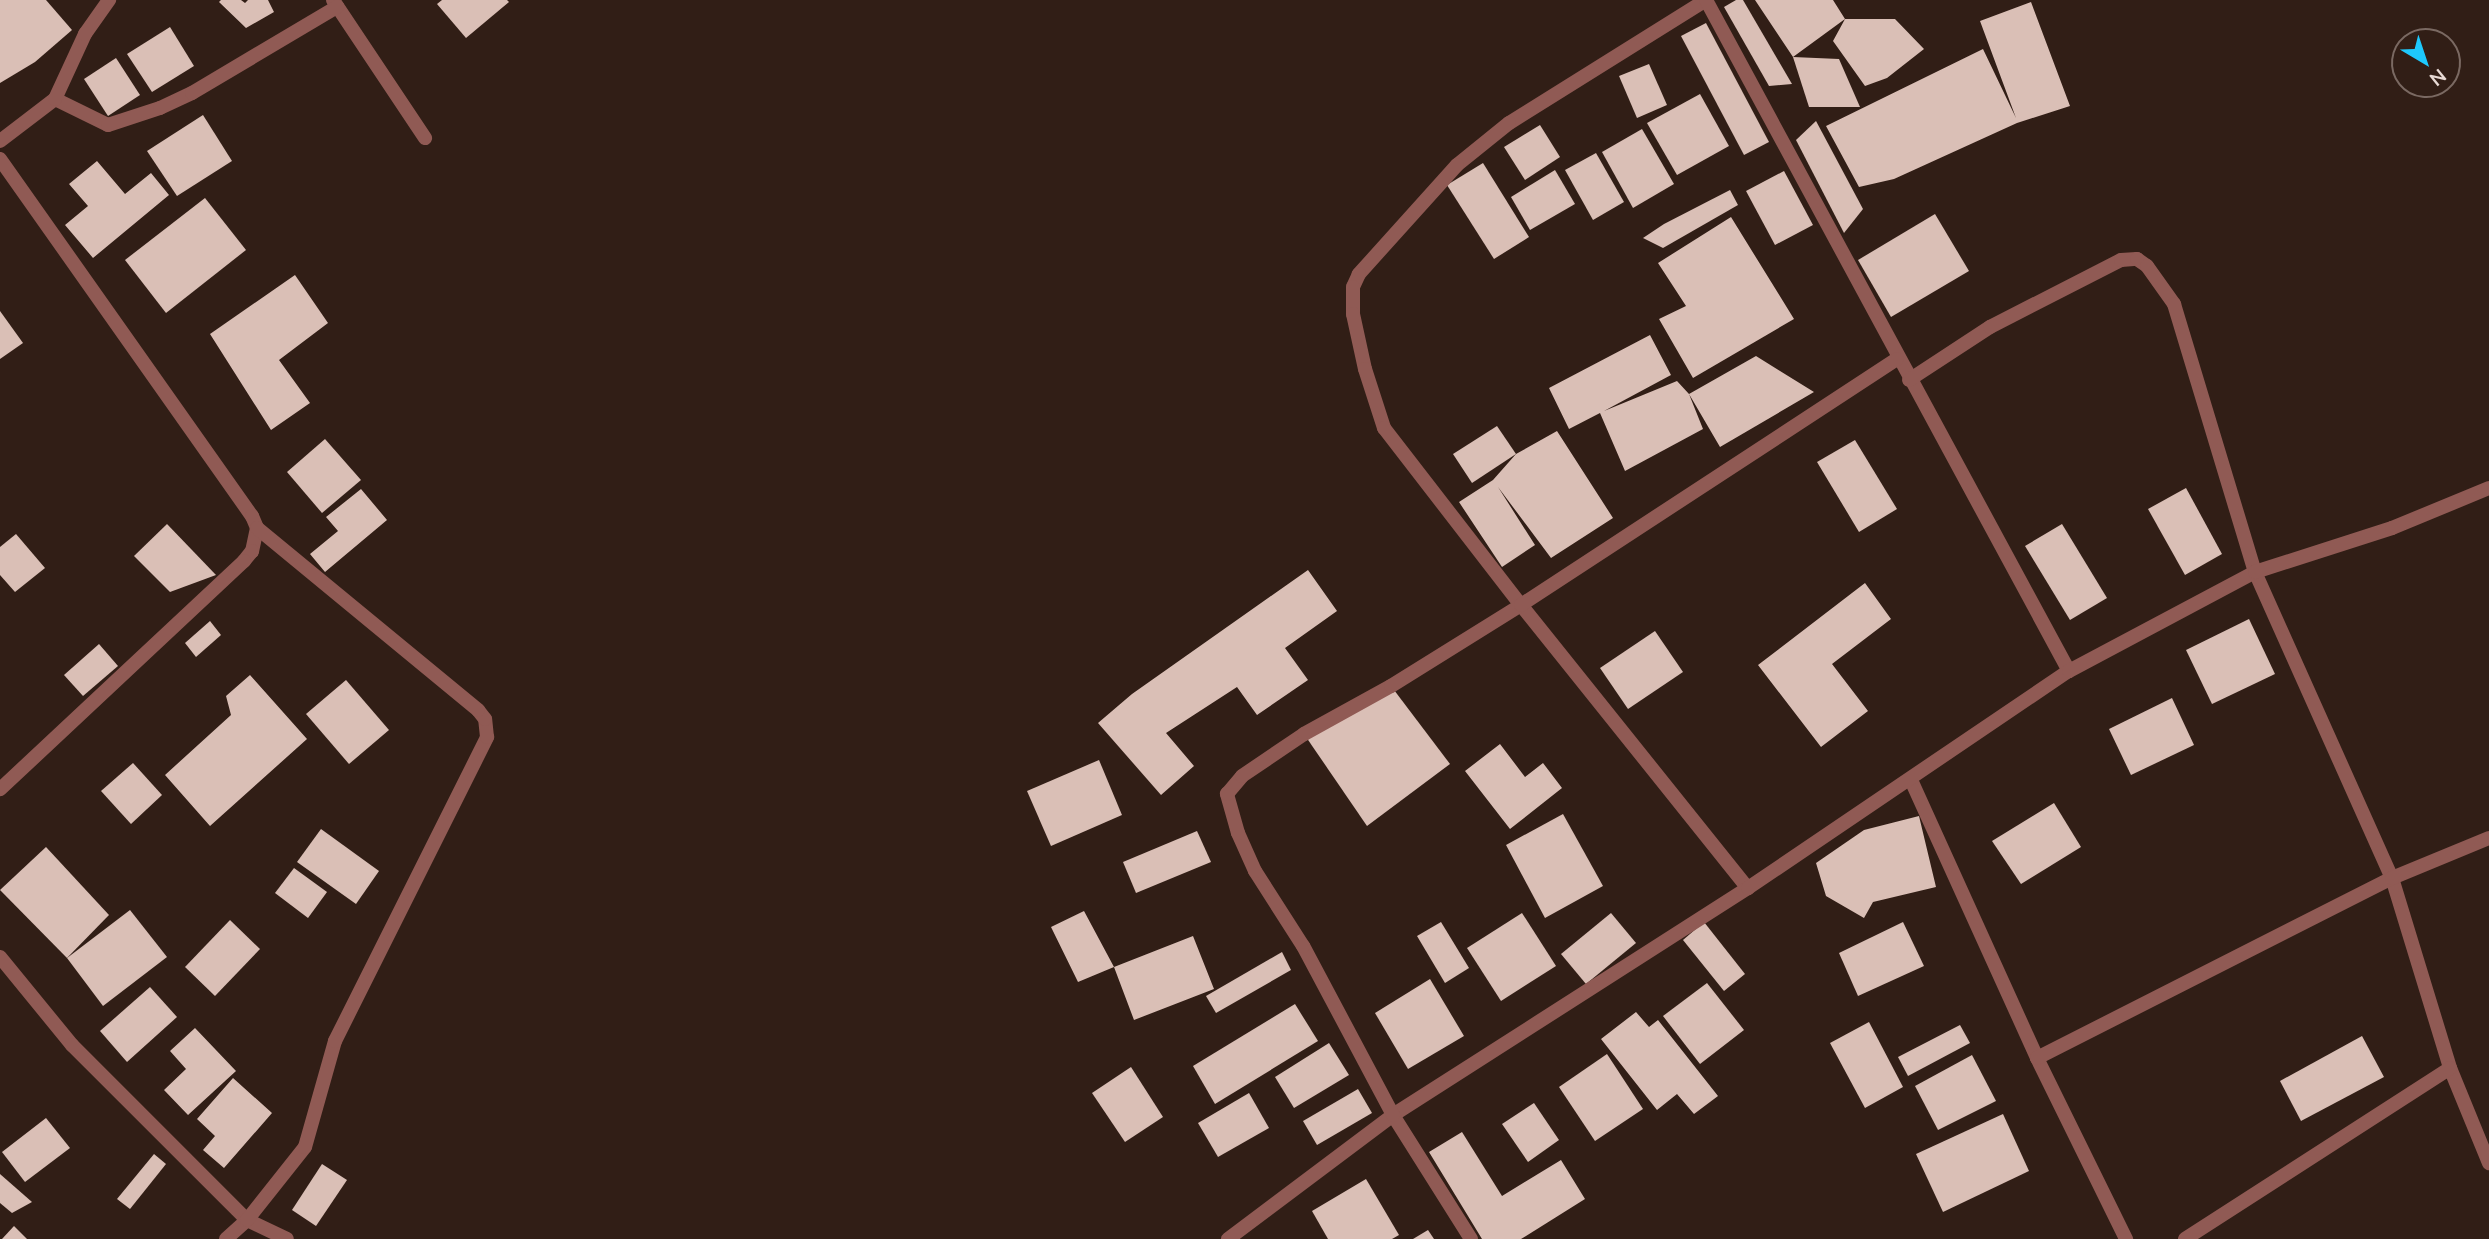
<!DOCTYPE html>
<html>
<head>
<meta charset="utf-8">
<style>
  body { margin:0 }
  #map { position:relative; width:2489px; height:1239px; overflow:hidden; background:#311e16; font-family:Mulish,sans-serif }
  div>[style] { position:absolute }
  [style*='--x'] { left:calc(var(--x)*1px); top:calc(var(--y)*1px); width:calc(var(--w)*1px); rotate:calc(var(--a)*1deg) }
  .building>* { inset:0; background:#dabfb6 }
  .minor>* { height:14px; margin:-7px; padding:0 7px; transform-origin:7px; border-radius:7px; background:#905a54 }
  span { translate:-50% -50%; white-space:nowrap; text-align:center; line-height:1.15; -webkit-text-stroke:7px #311e16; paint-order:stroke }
  .north { position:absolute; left:2391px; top:28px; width:70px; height:70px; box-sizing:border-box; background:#311e16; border:2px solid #7a6962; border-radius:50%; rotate:141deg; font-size:19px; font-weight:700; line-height:28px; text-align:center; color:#e8dad5 }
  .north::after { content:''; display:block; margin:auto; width:24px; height:32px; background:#1ec9fd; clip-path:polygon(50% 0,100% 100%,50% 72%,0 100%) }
</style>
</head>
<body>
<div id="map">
  <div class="building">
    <i style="clip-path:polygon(0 0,46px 0,72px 30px,35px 62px,0 83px)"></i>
    <i style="clip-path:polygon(221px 0,241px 0,245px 3px,248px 0,268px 0,274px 12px,246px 28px,219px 2px)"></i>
    <i style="clip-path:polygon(442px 0,507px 0,509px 2px,466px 38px,437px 4px)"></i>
    <i style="clip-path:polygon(1736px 0,1743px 0,1792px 84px,1769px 86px,1724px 7px)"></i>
    <i style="clip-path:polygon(1755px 0,1833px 0,1845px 19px,1895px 19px,1924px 49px,1887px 78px,1865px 86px,1833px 41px,1845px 19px,1793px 57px)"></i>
    <i style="clip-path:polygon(2031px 2px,2070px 106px,2017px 123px,1894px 179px,1859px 187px,1826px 126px,1983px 49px,2016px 118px,1980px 21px)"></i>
    <i style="clip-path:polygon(1706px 23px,1769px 142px,1744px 155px,1681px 36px)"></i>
    <i style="clip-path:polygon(170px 27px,194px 66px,152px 92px,127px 54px)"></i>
    <i style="clip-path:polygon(1793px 57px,1839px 59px,1860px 107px,1809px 107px)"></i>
    <i style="clip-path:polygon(116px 58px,140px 95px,108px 116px,84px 79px)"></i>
    <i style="clip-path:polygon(1649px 64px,1667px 105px,1637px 118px,1619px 76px)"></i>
    <i style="clip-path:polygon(1700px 94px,1729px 146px,1677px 175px,1647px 123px)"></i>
    <i style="clip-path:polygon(203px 115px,232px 161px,177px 196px,147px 151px)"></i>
    <i style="clip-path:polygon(1816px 121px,1863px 209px,1844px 233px,1796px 140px)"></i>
    <i style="clip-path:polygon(1540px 125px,1560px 157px,1525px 180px,1504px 147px)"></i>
    <i style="clip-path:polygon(1642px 129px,1674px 184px,1633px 208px,1602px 152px)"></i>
    <i style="clip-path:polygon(1596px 153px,1624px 202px,1593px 220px,1565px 170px)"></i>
    <i style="clip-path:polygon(97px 161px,125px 194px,151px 173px,169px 195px,93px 258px,65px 225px,88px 206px,69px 184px)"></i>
    <i style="clip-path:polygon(1483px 163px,1529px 237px,1494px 259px,1447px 185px)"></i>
    <i style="clip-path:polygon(1555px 170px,1575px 204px,1530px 230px,1511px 197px)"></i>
    <i style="clip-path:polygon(1784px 171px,1813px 225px,1775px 245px,1746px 191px)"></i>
    <i style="clip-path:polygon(1730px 190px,1738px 205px,1663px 248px,1643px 238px,1664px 224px)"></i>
    <i style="clip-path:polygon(205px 198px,246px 250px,166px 313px,125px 260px)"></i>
    <i style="clip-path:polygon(1935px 214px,1969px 271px,1891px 317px,1858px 260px)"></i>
    <i style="clip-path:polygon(1731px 217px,1794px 319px,1693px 378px,1659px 319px,1686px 306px,1658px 263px)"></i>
    <i style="clip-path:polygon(295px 275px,328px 323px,279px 360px,310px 403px,271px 430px,210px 334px)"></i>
    <i style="clip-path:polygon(0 311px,23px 343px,0 359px)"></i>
    <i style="clip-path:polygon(1650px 335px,1671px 375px,1604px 411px,1677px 381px,1689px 394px,1756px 356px,1814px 392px,1720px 447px,1689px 394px,1703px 429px,1625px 471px,1600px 413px,1569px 429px,1549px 388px)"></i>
    <i style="clip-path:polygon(1497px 426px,1516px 454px,1472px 483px,1453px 454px)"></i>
    <i style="clip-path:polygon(1557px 431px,1613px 518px,1551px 558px,1498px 487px,1535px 545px,1502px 567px,1459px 502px,1493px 480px,1516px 454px)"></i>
    <i style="clip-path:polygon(325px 439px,361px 480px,322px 513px,287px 472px)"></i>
    <i style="clip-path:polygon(1855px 440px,1897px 509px,1859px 532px,1817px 462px)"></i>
    <i style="clip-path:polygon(2186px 488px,2222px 554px,2185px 575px,2148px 509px)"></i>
    <i style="clip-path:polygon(361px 489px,387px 520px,325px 572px,310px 554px,338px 531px,326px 517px)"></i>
    <i style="clip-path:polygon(167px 524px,216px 575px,170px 592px,134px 556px)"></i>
    <i style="clip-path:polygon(2062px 524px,2107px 598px,2070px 620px,2025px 546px)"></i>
    <i style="clip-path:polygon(16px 534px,45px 568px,15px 592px,0 575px,0 547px)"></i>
    <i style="clip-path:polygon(1308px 570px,1337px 611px,1285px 648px,1308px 680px,1257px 715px,1237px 687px,1166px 733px,1194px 766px,1161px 795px,1098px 723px,1132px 694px)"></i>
    <i style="clip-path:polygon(1865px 583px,1891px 619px,1832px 664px,1868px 711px,1821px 747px,1758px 665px)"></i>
    <i style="clip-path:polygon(2249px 619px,2275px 674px,2212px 704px,2186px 650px)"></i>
    <i style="clip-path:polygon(210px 621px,221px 635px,196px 657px,185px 643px)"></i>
    <i style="clip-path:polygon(1655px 631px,1683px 672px,1628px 709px,1600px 668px)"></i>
    <i style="clip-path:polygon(99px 644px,118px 666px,83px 696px,64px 675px)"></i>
    <i style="clip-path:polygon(250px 675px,307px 739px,210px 826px,165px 775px,231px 715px,226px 696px)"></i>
    <i style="clip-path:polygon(346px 680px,389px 730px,349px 764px,306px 714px)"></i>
    <i style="clip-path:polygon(1391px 686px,1450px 764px,1367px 826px,1304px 734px)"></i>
    <i style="clip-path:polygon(2172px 698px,2194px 745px,2131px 775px,2109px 729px)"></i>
    <i style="clip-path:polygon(1500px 744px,1525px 777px,1543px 763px,1562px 788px,1510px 829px,1465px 771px)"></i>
    <i style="clip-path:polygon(1099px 760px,1122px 815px,1051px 846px,1027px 791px)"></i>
    <i style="clip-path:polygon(133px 763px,162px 795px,131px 824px,101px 791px)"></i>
    <i style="clip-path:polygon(2054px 803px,2081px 847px,2021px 884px,1992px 841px)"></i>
    <i style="clip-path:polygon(1563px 814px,1603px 886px,1545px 918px,1506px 845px)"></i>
    <i style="clip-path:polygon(1919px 816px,1936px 887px,1873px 902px,1864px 918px,1826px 896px,1816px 863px,1864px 830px)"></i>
    <i style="clip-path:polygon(321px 829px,379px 871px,356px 904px,297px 862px)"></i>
    <i style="clip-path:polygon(1197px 831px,1211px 862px,1136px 893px,1123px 862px)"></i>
    <i style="clip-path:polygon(46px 847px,109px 915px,67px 958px,0 890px)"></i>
    <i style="clip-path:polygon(294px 868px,327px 892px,308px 918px,275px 893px)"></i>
    <i style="clip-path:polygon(130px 910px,167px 957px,103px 1006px,67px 958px)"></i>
    <i style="clip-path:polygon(1084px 911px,1114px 967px,1193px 936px,1214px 989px,1134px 1020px,1114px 967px,1078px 982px,1051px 927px)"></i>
    <i style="clip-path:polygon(1522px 913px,1556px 966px,1501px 1001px,1467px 948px)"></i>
    <i style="clip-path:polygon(1611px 913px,1636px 943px,1586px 984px,1561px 954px)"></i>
    <i style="clip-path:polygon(230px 920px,260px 949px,215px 996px,185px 967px)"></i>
    <i style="clip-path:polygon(1441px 922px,1469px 968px,1445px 983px,1417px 936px)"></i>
    <i style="clip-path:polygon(1704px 922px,1745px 974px,1724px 991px,1683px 940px)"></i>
    <i style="clip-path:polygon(1903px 922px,1924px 966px,1858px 996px,1839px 953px)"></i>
    <i style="clip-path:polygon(1282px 952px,1291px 970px,1216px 1013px,1206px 996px)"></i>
    <i style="clip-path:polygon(1430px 979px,1464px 1036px,1408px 1069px,1375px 1013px)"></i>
    <i style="clip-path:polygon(1707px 983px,1744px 1030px,1700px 1064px,1663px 1016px)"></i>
    <i style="clip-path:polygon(150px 987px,177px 1017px,127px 1062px,100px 1031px)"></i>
    <i style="clip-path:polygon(1295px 1004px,1318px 1041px,1215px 1104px,1193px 1066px)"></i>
    <i style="clip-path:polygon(1636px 1012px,1649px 1027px,1658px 1020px,1718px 1096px,1694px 1114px,1677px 1094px,1657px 1110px,1601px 1039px)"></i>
    <i style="clip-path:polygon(1869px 1022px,1903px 1087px,1865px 1108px,1830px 1043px)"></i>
    <i style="clip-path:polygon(1960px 1025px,1970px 1043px,1908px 1076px,1898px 1057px)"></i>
    <i style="clip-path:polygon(195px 1028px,236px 1071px,188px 1115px,164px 1090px,186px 1069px,170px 1051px)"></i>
    <i style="clip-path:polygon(2362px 1036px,2384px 1077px,2301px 1121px,2280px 1081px)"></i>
    <i style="clip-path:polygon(1329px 1043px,1349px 1075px,1294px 1108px,1275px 1077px)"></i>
    <i style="clip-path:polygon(1607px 1054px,1643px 1109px,1595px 1141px,1559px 1087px)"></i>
    <i style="clip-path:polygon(1972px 1055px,1996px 1101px,1938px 1130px,1915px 1086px)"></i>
    <i style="clip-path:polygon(1131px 1067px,1163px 1117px,1125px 1142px,1092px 1093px)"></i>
    <i style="clip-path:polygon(233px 1078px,272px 1113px,224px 1168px,203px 1150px,215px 1136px,197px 1119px)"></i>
    <i style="clip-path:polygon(1358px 1089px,1372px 1113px,1317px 1145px,1303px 1121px)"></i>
    <i style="clip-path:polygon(1249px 1093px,1269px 1128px,1218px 1157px,1198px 1123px)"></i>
    <i style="clip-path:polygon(1534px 1103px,1559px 1140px,1528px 1162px,1502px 1124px)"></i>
    <i style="clip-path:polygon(2003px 1114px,2029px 1171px,1943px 1212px,1916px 1154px)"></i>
    <i style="clip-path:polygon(46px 1118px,70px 1148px,25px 1182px,2px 1152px)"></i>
    <i style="clip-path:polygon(1462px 1132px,1502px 1196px,1561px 1160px,1585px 1199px,1521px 1239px,1482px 1239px,1429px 1152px)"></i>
    <i style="clip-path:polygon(154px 1154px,166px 1164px,130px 1209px,117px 1199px)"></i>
    <i style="clip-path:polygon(322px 1164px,347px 1180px,316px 1226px,292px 1210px)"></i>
    <i style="clip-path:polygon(0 1174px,32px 1202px,12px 1213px,0 1203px)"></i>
    <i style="clip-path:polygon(1366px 1179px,1399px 1235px,1392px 1239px,1328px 1239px,1312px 1211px)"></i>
    <i style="clip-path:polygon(14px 1226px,27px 1239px,2px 1239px)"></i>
    <i style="clip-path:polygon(1428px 1230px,1434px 1239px,1413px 1239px)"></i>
  </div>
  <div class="minor">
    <i style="--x:333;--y:0;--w:166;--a:56.3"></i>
    <i style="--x:1706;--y:0;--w:232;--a:148"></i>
    <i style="--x:1509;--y:123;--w:67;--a:141.1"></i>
    <i style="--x:1457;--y:165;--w:147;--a:132"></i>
    <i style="--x:1359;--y:274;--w:14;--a:115"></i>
    <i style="--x:1353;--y:287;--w:27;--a:90"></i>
    <i style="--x:1353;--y:314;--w:56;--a:77.7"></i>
    <i style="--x:1365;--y:369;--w:62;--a:72.1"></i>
    <i style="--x:1384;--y:428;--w:224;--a:52.3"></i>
    <i style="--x:1521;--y:605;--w:363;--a:51.3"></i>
    <i style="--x:1706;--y:0;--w:763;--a:61.59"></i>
    <i style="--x:55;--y:99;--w:59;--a:26.1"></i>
    <i style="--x:108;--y:125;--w:55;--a:-18.1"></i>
    <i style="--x:160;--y:108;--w:35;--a:-25"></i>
    <i style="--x:192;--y:93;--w:169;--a:-30.7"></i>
    <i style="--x:0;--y:141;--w:69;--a:-37.4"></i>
    <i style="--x:55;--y:99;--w:72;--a:-65.2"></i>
    <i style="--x:85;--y:34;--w:42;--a:-54.8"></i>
    <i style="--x:0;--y:159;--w:437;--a:54.8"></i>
    <i style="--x:252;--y:516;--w:13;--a:67"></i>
    <i style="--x:257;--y:528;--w:24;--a:102"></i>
    <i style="--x:252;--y:551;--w:13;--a:129"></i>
    <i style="--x:244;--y:561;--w:334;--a:136.9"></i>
    <i style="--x:1909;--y:380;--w:97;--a:-33.2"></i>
    <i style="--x:1990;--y:327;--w:147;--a:-27.1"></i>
    <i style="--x:2121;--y:260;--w:16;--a:-4"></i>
    <i style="--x:2137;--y:259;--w:12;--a:35"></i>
    <i style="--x:2147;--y:266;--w:47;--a:54.6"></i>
    <i style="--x:2174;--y:304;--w:280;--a:73.2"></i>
    <i style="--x:2255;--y:572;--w:335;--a:65.9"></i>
    <i style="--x:2392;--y:878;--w:199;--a:73"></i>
    <i style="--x:2450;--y:1068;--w:103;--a:67.7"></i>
    <i style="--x:1911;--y:780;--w:305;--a:65.6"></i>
    <i style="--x:2037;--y:1058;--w:202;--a:63.8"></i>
    <i style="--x:0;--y:957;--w:114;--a:50.7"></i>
    <i style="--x:72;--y:1045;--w:247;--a:45"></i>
    <i style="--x:247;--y:1220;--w:44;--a:25.4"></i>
    <i style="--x:2037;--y:1058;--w:398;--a:-26.9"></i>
    <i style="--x:2392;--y:878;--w:105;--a:-22.4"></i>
    <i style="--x:226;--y:1239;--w:28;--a:-42"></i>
    <i style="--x:247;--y:1220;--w:93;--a:-51.5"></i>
    <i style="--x:305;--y:1147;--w:110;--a:-74.2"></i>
    <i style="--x:335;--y:1041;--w:340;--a:-63.4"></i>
    <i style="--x:487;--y:737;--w:18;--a:-96"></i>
    <i style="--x:485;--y:719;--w:11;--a:-128"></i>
    <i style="--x:478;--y:710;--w:286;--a:-140.5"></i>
    <i style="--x:1228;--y:1239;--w:206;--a:-36.9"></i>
    <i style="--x:1393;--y:1115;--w:421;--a:-32.6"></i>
    <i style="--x:1748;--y:888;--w:387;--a:-34.1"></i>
    <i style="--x:2069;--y:671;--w:211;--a:-28"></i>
    <i style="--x:2255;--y:572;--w:144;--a:-17.8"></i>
    <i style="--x:2392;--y:528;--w:105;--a:-22.4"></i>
    <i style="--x:1471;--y:1239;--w:146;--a:-122.2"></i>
    <i style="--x:1393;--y:1115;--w:191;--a:-118"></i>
    <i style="--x:1303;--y:946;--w:89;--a:-122.6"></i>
    <i style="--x:1255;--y:871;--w:42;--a:-114.1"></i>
    <i style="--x:1238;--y:833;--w:41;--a:-105.8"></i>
    <i style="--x:1227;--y:794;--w:23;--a:-50"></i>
    <i style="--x:1242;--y:776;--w:75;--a:-34.1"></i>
    <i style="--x:1304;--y:734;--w:99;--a:-28.9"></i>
    <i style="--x:1391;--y:686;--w:153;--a:-31.9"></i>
    <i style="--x:1521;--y:605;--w:449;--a:-33.2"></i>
    <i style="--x:2185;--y:1239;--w:315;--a:-32.8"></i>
  </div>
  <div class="north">N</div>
</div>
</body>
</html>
